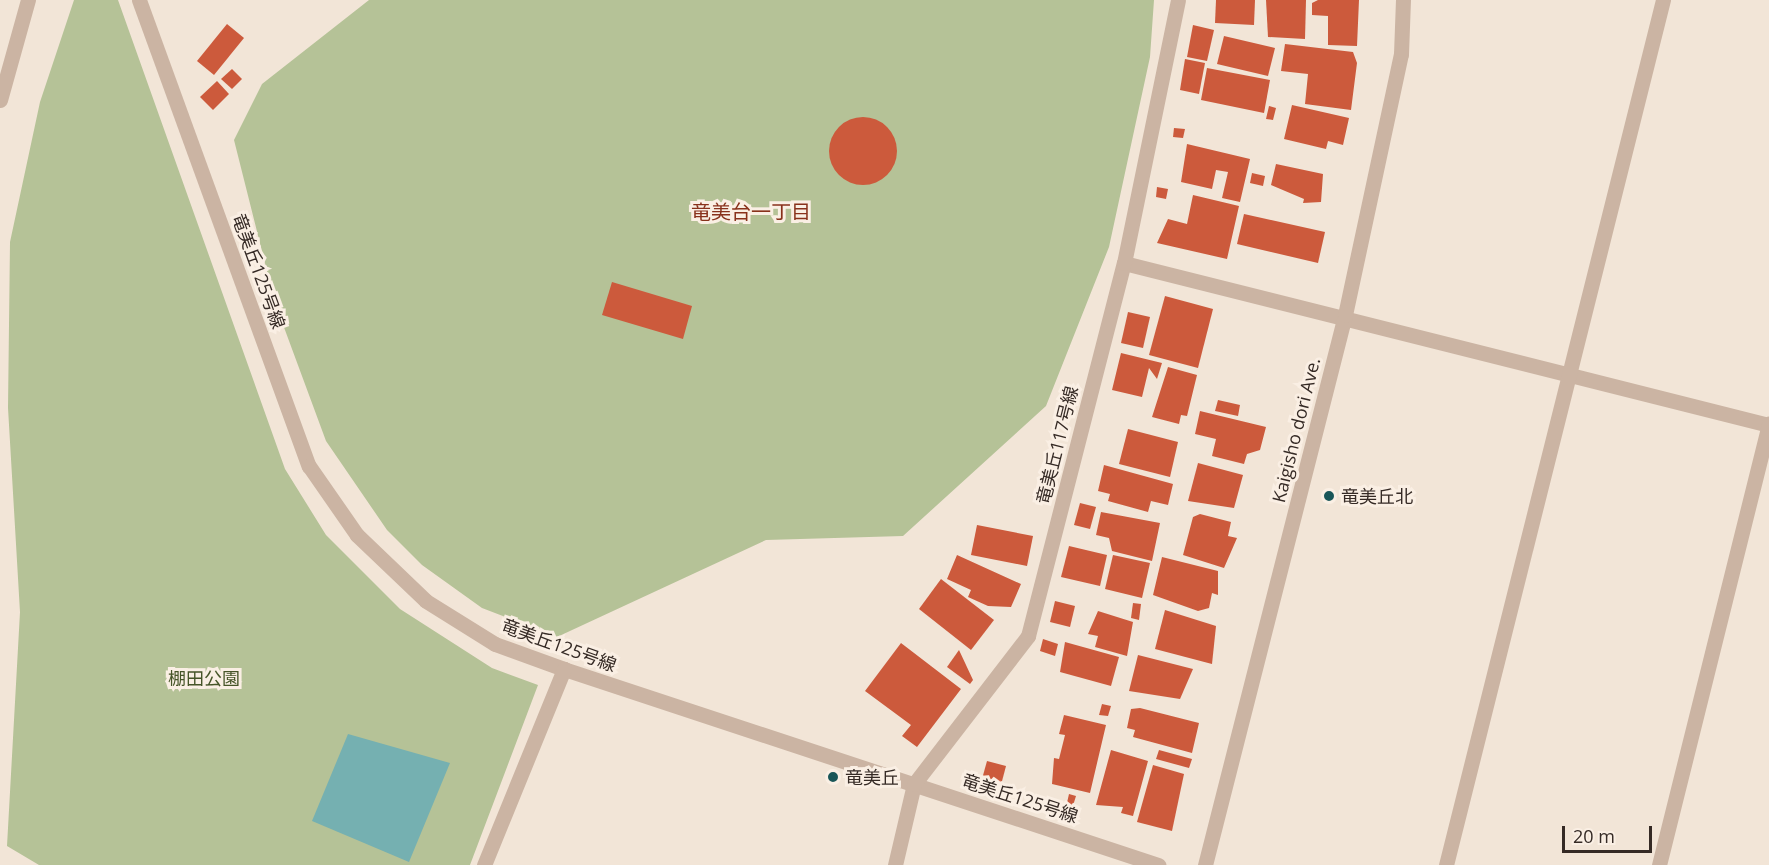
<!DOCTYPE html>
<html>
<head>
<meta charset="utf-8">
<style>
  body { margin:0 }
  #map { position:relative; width:1769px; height:865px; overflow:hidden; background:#f2e5d7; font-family:"Open Sans","Noto Sans JP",sans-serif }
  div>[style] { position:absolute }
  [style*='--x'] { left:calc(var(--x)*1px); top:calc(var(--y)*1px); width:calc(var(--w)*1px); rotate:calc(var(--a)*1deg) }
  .green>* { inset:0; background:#b5c297 }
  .water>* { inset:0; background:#75b0b1 }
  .building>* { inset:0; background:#cc5a3c }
  .round { border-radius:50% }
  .minor>* { height:15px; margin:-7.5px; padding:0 7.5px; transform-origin:7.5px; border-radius:7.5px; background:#cbb4a3 }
  .tertiary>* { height:15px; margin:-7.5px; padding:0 7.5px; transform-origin:7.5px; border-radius:7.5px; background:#cbb4a3 }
  .dots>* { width:16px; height:16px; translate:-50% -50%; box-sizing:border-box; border:3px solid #faefe4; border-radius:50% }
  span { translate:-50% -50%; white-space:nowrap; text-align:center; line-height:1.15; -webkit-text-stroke:6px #faefe4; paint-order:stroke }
  .street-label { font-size:18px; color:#352a25 }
  .poi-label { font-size:18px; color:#352a25 }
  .left { translate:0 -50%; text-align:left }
  .park-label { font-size:18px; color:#465528 }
  .neighbourhood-label { font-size:20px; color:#88311b }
  .scale { position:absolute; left:1562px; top:826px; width:90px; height:27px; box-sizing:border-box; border:3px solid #352a25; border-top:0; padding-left:8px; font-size:18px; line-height:21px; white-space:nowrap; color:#352a25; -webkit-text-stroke:4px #faefe4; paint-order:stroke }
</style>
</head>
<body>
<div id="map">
  <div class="green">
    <i style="clip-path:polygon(74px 0,118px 0,285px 469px,326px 535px,400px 609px,492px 668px,538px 685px,470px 865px,39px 865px,7px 846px,20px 612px,8px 408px,10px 242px,40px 102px)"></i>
    <i style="clip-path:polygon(369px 0,1154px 0,1150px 57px,1109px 247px,1046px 406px,903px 536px,766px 540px,557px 637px,482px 608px,422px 565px,387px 530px,326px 441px,275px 303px,234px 140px,262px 84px)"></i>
  </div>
  <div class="water">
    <i style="clip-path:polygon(348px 734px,450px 763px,409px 862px,312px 821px)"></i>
  </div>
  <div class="building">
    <i style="clip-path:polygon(1216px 0,1255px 0,1254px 25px,1215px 23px)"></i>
    <i style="clip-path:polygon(1266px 0,1306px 0,1305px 39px,1268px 37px)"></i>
    <i style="clip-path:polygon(1318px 0,1359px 0,1357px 46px,1328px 45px,1328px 16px,1312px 15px,1312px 3px)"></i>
    <i style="clip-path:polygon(227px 24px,244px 38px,214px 75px,197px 61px)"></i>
    <i style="clip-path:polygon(1193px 25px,1214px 30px,1207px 61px,1187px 57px)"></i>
    <i style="clip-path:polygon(1224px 36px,1275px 48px,1268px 76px,1217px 64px)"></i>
    <i style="clip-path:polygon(1285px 44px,1353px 52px,1357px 63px,1351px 110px,1305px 104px,1308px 74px,1281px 71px)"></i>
    <i style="clip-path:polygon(1185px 59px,1205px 63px,1199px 94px,1180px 90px)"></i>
    <i style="clip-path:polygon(1207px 68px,1270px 80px,1264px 113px,1201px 100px)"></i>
    <i style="clip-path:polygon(232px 69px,242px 79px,232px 89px,221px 79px)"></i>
    <i style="clip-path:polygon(217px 81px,229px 94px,213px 110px,200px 97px)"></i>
    <i style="clip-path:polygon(1292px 105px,1349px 118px,1343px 145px,1328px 141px,1326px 149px,1284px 139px)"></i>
    <i style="clip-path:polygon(1269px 106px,1276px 108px,1273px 120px,1266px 119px)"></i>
    <i class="round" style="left:829px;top:117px;width:68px;height:68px"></i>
    <i style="clip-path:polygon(1174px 128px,1185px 129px,1183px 138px,1173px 137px)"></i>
    <i style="clip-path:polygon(1187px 144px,1250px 159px,1240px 202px,1222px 198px,1228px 172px,1216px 170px,1212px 189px,1181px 182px)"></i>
    <i style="clip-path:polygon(1276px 164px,1323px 174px,1321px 202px,1303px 203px,1304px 199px,1271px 185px)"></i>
    <i style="clip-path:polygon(1252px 173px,1265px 176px,1263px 186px,1250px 183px)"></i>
    <i style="clip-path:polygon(1157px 187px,1168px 189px,1166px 199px,1156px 197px)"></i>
    <i style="clip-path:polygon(1193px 195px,1239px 206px,1227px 259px,1157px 243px,1168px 219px,1187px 224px)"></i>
    <i style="clip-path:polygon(1244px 214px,1325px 232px,1318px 263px,1237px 244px)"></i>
    <i style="clip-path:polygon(612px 282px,692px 306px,683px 339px,602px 315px)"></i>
    <i style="clip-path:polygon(1165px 296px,1213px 309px,1198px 368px,1149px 355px)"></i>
    <i style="clip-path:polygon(1128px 312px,1150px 317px,1143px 348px,1121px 343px)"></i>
    <i style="clip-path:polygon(1121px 353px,1162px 363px,1157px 379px,1149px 368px,1142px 397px,1112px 390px)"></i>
    <i style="clip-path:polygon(1168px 367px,1197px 375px,1187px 416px,1181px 415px,1179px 424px,1152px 417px)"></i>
    <i style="clip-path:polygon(1218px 400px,1240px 405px,1238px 416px,1215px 411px)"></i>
    <i style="clip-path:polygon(1200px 411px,1266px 427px,1260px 450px,1247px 454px,1244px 464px,1212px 456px,1216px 439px,1195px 434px)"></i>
    <i style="clip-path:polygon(1128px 429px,1178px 442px,1170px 477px,1119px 464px)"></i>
    <i style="clip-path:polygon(1198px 463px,1243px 475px,1234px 508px,1188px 501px)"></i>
    <i style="clip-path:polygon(1104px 465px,1173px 484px,1168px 505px,1151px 501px,1148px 512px,1108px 501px,1110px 494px,1098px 491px)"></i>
    <i style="clip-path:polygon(1080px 503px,1096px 507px,1090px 529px,1074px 525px)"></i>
    <i style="clip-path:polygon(1101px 512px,1160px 523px,1152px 561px,1112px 551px,1109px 538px,1096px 535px)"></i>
    <i style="clip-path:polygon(1200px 514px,1231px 522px,1228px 536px,1237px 538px,1224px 568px,1183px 555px,1193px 517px)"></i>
    <i style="clip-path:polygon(977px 525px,1033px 536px,1027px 566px,971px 555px)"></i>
    <i style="clip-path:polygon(1069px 546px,1107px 555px,1100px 586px,1061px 577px)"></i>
    <i style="clip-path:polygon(957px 555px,1021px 584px,1011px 607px,988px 606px,968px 597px,971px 590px,947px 579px)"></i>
    <i style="clip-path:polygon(1113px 555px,1150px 563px,1142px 598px,1105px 589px)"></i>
    <i style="clip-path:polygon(1162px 557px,1218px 571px,1218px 595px,1212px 593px,1209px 608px,1198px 611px,1153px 595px)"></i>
    <i style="clip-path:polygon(941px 579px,994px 620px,971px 650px,919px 609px)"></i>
    <i style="clip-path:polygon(1055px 601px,1075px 606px,1070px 627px,1050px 622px)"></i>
    <i style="clip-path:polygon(1133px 603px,1141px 604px,1139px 620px,1131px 618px)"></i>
    <i style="clip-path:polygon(1165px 610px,1216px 626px,1212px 664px,1155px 649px)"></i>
    <i style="clip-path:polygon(1098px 611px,1133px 622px,1127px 656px,1095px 647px,1098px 636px,1088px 634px)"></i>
    <i style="clip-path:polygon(1043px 639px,1058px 644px,1055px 656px,1040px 651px)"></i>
    <i style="clip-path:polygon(1065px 642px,1119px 657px,1111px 686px,1060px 672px)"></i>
    <i style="clip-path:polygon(901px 643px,961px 689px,917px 747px,902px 736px,911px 725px,865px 691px)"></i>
    <i style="clip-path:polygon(959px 650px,973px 680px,970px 684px,947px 667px)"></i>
    <i style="clip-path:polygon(1138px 655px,1193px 669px,1180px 699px,1129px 691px)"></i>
    <i style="clip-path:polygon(1102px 704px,1111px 706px,1108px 716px,1099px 715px)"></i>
    <i style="clip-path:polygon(1140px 708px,1199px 723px,1192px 753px,1133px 737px,1135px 730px,1127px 728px,1131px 709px)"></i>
    <i style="clip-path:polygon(1064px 715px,1106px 725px,1090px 793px,1052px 784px,1054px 758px,1059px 759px,1065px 735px,1059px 734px)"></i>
    <i style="clip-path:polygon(1111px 750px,1148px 761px,1133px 816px,1121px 813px,1123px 807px,1096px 805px)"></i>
    <i style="clip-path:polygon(1159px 750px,1192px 759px,1189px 768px,1156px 759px)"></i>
    <i style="clip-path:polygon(987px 761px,1006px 766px,1001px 785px,982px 779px)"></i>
    <i style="clip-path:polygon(1153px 765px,1184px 774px,1172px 831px,1137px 822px)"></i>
    <i style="clip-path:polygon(1069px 794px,1076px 796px,1072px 809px,1066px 807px)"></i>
  </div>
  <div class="minor">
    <i style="--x:139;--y:0;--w:496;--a:70"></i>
    <i style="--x:309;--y:466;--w:84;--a:55.2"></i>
    <i style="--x:357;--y:535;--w:95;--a:43.7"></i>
    <i style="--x:426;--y:601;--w:81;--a:31.9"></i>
    <i style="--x:495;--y:644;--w:73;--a:19.9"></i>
    <i style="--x:564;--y:669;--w:626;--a:18.26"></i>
    <i style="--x:1124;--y:263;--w:665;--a:14.1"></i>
    <i style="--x:484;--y:865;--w:212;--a:-67.8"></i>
    <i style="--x:895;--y:865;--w:83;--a:-76.8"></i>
    <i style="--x:914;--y:784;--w:187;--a:-52.4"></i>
    <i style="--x:1028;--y:636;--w:385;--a:-75.6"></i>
    <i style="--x:1124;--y:263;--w:268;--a:-78.4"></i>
    <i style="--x:1446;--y:865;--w:892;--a:-75.92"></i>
    <i style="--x:1659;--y:865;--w:455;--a:-76"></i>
  </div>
  <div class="tertiary">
    <i style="--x:0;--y:100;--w:104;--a:-74.4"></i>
    <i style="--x:1205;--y:865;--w:568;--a:-75.72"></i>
    <i style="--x:1345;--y:315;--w:267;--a:-77.9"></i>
    <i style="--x:1401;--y:54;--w:54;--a:-87.9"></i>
  </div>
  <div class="dots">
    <i style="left:1329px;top:496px;background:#195658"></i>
    <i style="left:833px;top:777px;background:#195658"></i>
  </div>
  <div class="street-label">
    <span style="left:259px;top:271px;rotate:70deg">竜美丘125号線</span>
    <span style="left:1296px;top:430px;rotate:-76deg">Kaigisho dori Ave.</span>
    <span style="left:1057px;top:445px;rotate:-76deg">竜美丘117号線</span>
    <span style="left:559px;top:645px;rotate:20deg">竜美丘125号線</span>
    <span style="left:1020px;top:798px;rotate:18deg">竜美丘125号線</span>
  </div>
  <div class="poi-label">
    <span class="left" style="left:1341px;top:496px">竜美丘北</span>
    <span class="left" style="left:845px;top:777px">竜美丘</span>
  </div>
  <div class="park-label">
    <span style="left:204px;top:678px">棚田公園</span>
  </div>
  <div class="neighbourhood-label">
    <span style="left:751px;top:211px">竜美台一丁目</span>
  </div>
  <div class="scale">20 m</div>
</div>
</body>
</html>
